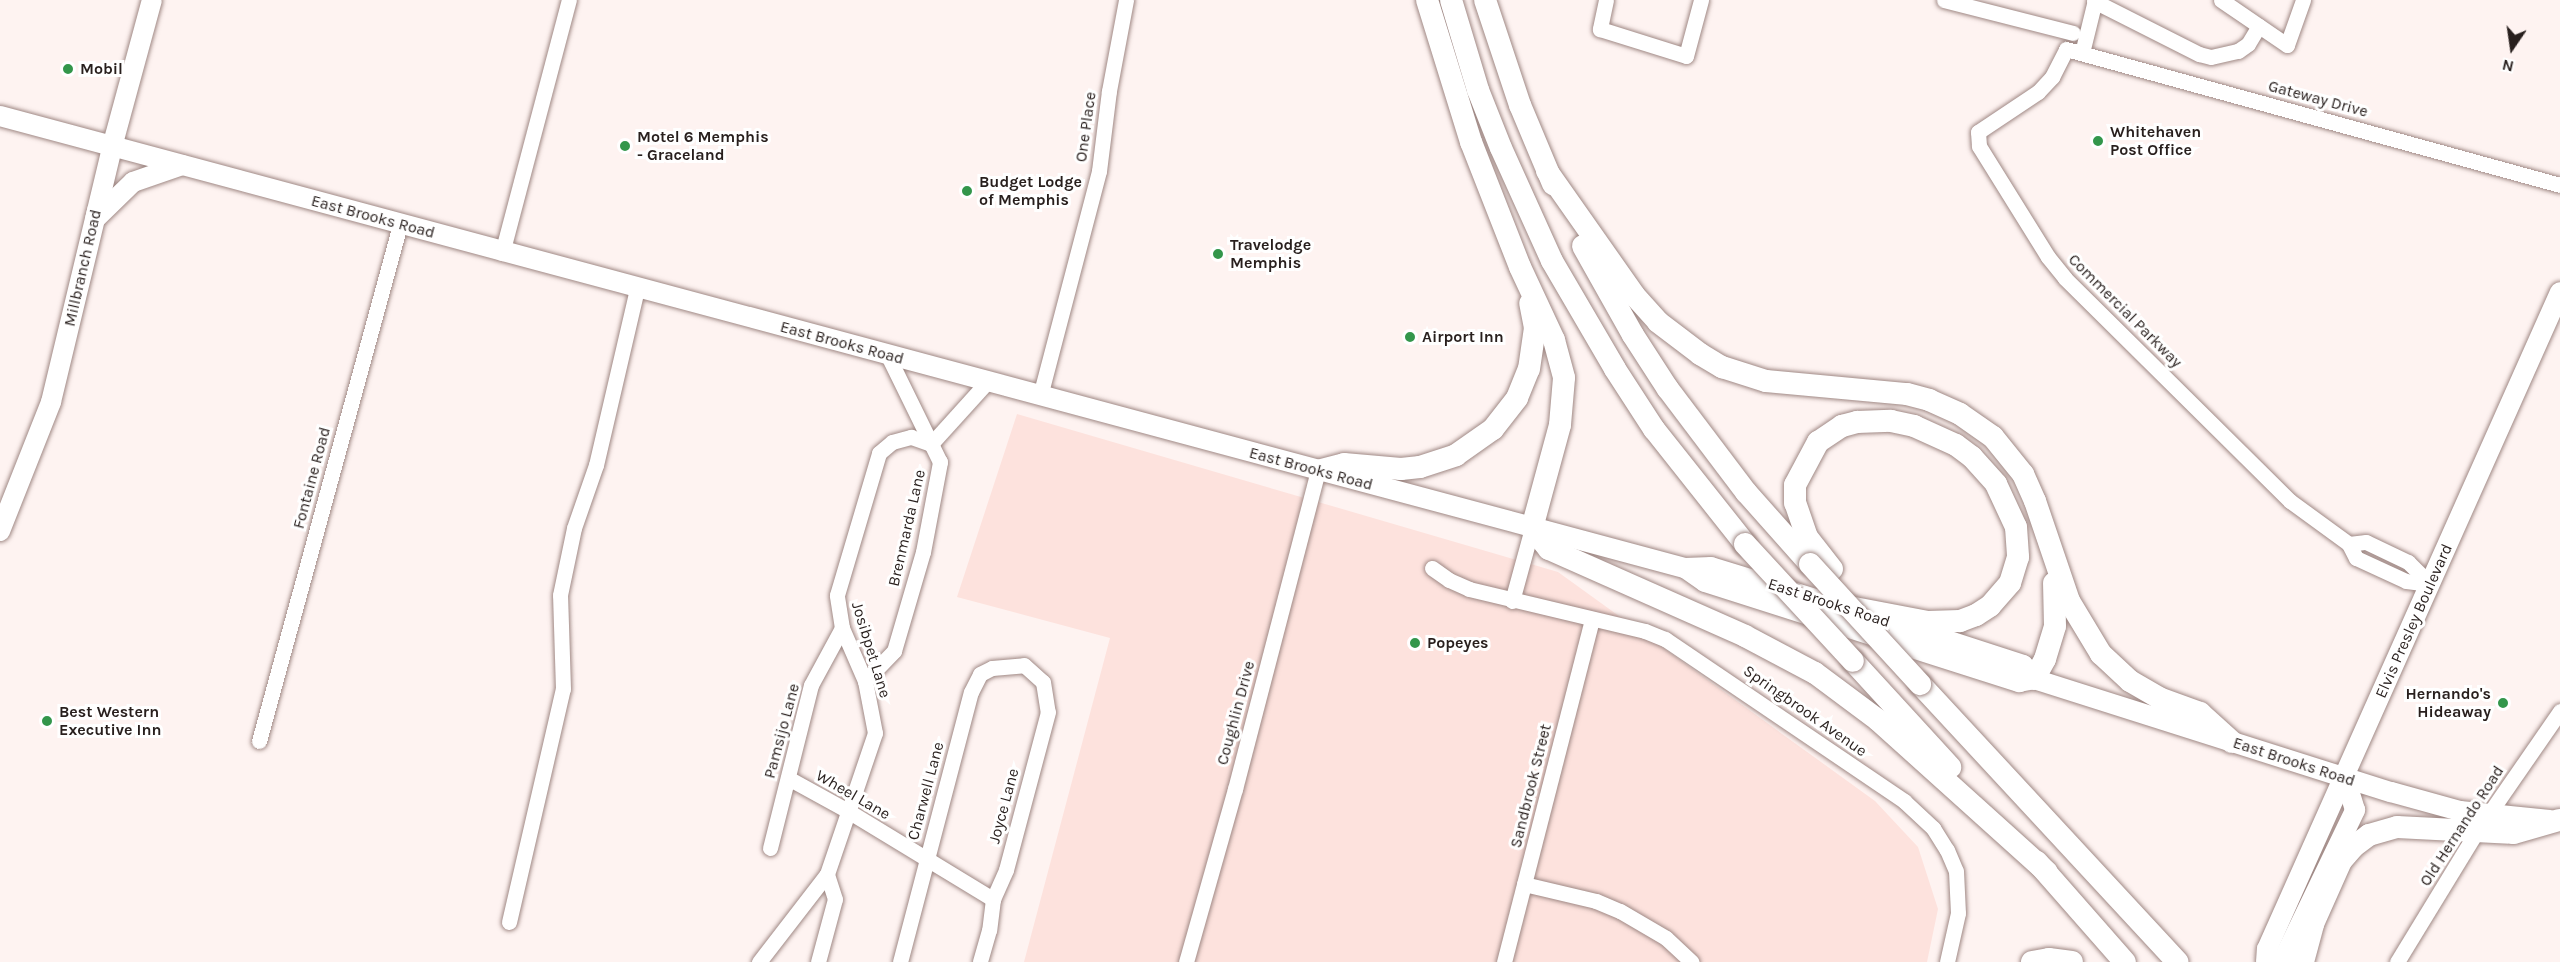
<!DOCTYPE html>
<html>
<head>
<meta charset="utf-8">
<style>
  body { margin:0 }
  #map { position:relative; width:2560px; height:962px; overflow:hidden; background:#fef3f1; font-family:Karla,sans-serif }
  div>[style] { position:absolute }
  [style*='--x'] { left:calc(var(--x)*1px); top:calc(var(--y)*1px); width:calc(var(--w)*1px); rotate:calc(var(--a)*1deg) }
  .built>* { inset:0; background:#fde2dd }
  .roads { filter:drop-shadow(0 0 2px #9f8884) drop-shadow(0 0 2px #9f8884) }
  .minor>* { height:15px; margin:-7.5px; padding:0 7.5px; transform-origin:7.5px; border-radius:7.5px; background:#fff }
  .major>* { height:20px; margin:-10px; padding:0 10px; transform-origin:10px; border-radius:10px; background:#fff }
  .highway>* { height:22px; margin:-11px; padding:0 11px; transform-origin:11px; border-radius:11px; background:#fff }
  .bridges { filter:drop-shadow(0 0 2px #9f8884) drop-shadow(0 0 2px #9f8884) }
  .highway-bridge>* { height:22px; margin:-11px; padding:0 11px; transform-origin:11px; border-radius:11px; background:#fff }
  .dots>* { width:16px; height:16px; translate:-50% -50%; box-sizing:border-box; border:3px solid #fff; border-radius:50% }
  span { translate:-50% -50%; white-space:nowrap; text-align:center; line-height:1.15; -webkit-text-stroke:6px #fff; paint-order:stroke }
  .poi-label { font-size:16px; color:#281f1d; font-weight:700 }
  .left { translate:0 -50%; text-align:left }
  .right { translate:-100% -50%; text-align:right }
  .street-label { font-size:16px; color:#281f1d }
  .north { position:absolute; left:2482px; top:18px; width:60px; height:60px; -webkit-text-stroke:4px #fff; paint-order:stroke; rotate:193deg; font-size:16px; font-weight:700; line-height:24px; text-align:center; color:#281f1d }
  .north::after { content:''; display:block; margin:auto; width:21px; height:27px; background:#281f1d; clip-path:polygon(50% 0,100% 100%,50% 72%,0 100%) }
</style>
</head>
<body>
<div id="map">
  <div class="built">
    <i style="clip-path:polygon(1017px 414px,1558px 572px,1875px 801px,1918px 847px,1938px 909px,1927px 962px,1024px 962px,1110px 638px,957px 597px)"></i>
  </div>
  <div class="roads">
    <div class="minor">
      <i style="--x:1606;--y:0;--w:30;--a:102"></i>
      <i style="--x:1600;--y:29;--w:90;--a:17.4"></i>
      <i style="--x:1686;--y:56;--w:58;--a:-75"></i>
      <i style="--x:1944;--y:0;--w:133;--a:14.3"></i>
      <i style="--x:2221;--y:0;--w:80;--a:34.3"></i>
      <i style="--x:2287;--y:45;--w:48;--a:-70.4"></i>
      <i style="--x:2094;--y:1;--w:118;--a:26.8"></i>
      <i style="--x:2199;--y:54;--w:12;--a:14"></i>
      <i style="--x:2211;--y:57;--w:28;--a:-13"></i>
      <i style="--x:2238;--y:51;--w:12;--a:-35"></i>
      <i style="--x:2248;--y:44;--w:21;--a:-59"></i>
      <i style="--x:2082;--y:53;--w:55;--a:-76.2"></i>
      <i style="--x:502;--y:253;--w:262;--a:-75.2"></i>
      <i style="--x:1040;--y:396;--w:233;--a:-75.3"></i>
      <i style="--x:1099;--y:171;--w:81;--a:-82.9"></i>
      <i style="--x:1109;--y:91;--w:93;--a:-79.4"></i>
      <i style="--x:931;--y:444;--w:84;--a:-47.9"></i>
      <i style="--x:2366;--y:542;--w:47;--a:25.5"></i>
      <i style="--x:2408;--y:562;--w:31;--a:45"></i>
      <i style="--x:2430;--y:584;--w:24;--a:-173"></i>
      <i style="--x:2406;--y:581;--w:55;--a:-155.3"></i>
      <i style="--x:2356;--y:558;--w:16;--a:-117"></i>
      <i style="--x:2349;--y:544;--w:17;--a:-7"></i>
      <i style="--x:2349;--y:544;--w:73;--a:-143.9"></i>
      <i style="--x:2290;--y:501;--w:317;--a:-135.3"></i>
      <i style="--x:2065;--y:278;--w:27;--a:-129"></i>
      <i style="--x:2048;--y:257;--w:131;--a:-121.9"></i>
      <i style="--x:1979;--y:146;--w:14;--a:-94"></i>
      <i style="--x:1978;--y:132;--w:72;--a:-33.7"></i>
      <i style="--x:2038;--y:92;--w:21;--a:-47"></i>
      <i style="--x:2052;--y:77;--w:31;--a:-63"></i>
      <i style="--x:2066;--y:49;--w:512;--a:15.39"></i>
      <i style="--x:1432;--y:568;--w:21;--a:35"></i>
      <i style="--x:1449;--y:580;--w:22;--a:24"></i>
      <i style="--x:1469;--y:589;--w:181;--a:13.4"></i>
      <i style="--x:1645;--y:631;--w:22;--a:22"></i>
      <i style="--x:1665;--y:639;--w:289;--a:34.1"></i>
      <i style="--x:1904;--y:801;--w:40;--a:43"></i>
      <i style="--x:1933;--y:828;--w:26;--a:58"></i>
      <i style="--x:1947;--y:850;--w:23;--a:67"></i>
      <i style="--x:1956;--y:871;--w:42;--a:87.3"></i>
      <i style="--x:1958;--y:913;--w:50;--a:102.7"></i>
      <i style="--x:1512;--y:601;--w:76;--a:-74.7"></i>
      <i style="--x:865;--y:681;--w:42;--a:-46"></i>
      <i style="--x:894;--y:651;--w:103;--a:-73.7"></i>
      <i style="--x:923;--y:552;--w:92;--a:-79.3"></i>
      <i style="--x:940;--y:462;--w:118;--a:-116.1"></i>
      <i style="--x:259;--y:741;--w:535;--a:-74.72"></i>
      <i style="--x:788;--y:778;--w:68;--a:28.8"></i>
      <i style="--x:848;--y:811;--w:170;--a:31.3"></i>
      <i style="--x:770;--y:848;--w:168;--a:-75.9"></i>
      <i style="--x:811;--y:685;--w:65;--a:-61.5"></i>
      <i style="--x:1524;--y:884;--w:74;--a:13.3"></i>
      <i style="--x:1596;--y:901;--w:26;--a:23"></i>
      <i style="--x:1620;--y:911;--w:53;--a:30.4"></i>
      <i style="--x:1666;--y:938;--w:35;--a:43"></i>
      <i style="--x:509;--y:922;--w:239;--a:-77"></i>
      <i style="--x:563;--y:689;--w:94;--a:-91.8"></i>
      <i style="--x:560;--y:595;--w:68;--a:-78.2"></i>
      <i style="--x:574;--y:528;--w:67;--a:-70.8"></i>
      <i style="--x:596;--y:465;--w:181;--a:-76.9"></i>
      <i style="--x:759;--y:962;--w:111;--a:-52.3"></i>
      <i style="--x:827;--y:874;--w:149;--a:-71.2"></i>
      <i style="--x:875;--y:733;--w:53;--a:-100.9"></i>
      <i style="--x:865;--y:681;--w:58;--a:-113.5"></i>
      <i style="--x:842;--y:628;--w:33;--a:-99"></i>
      <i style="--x:837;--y:595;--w:148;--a:-73.5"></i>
      <i style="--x:879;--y:453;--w:17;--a:-40"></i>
      <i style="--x:892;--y:442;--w:20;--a:-15"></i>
      <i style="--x:911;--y:437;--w:21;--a:19"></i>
      <i style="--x:818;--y:962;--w:65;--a:-74.9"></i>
      <i style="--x:835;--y:899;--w:26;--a:-108"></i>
      <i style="--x:900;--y:962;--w:279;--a:-75.3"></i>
      <i style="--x:971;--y:692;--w:20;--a:-63"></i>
      <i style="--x:980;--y:674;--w:13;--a:-27"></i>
      <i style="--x:992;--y:668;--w:32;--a:-5"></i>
      <i style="--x:1024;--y:665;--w:25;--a:42"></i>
      <i style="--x:1043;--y:682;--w:30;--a:81"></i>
      <i style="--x:1048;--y:712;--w:163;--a:104.9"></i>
      <i style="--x:1006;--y:870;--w:32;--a:114"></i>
      <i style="--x:993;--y:899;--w:31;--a:97"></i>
      <i style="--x:989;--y:930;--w:33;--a:106"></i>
      <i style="--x:1186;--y:962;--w:180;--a:-74.2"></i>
      <i style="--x:1235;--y:789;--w:329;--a:-75.4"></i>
      <i style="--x:1504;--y:962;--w:354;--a:-75.6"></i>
      <i style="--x:2397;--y:962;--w:153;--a:-58.6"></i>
      <i style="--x:2477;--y:831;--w:146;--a:-55.3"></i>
    </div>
    <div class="major">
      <i style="--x:0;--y:116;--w:1745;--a:15.02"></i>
      <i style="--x:1685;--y:568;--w:26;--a:-2"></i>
      <i style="--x:1711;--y:567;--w:146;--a:17.1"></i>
      <i style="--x:95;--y:219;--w:53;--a:-44.2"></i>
      <i style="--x:133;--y:182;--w:52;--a:-19.1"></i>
      <i style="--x:0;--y:531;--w:139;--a:-68.4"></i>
      <i style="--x:51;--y:402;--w:262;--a:-76.5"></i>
      <i style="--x:112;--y:147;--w:152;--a:-74.8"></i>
      <i style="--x:1685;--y:568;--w:24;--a:35"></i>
      <i style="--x:1705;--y:582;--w:330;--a:17.7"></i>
      <i style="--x:2019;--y:682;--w:15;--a:-11"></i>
      <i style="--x:2034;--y:679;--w:374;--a:17.6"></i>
      <i style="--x:2391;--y:792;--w:72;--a:15.4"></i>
      <i style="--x:2460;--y:811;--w:90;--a:5.7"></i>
      <i style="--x:1897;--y:624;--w:133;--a:18"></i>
      <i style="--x:2023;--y:665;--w:18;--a:52"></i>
      <i style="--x:2266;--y:962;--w:13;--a:-86"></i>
      <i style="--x:2267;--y:949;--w:719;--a:-65.96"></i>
      <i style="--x:2282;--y:962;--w:169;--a:-64.3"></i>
      <i style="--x:2355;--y:810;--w:34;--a:-107"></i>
    </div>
    <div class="highway">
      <i style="--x:1427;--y:0;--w:149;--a:72.8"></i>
      <i style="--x:1471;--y:142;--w:134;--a:68.6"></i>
      <i style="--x:1520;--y:267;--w:81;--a:65"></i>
      <i style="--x:1554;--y:340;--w:39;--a:75"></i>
      <i style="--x:1564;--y:378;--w:47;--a:94.9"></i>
      <i style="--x:1560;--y:425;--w:107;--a:105.2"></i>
      <i style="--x:1532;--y:528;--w:27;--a:51"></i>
      <i style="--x:1549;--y:549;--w:214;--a:23.9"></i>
      <i style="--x:1745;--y:636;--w:79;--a:27.9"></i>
      <i style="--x:1815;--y:673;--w:79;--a:36.7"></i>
      <i style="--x:1878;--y:720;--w:227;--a:42"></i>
      <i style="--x:1451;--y:0;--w:94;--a:73.3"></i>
      <i style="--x:1478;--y:90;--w:62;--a:68.4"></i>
      <i style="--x:1501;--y:148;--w:124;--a:65.7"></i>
      <i style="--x:1552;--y:261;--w:125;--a:59.7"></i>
      <i style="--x:1615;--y:369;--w:72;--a:57"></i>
      <i style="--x:1654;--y:429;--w:147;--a:51.6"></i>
      <i style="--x:1485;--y:0;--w:111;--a:71.6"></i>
      <i style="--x:1520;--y:105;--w:86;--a:67.3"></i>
      <i style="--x:1547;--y:171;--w:151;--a:54.9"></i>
      <i style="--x:1634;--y:295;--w:36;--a:48"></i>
      <i style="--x:1658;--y:322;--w:53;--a:37.3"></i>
      <i style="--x:1700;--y:354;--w:26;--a:31"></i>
      <i style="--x:1722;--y:367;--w:46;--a:17.7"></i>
      <i style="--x:1766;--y:381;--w:142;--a:5.3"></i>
      <i style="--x:1907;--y:394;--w:23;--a:15"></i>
      <i style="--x:1929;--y:400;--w:34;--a:24"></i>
      <i style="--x:1960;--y:414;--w:40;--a:34.9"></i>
      <i style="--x:1993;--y:437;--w:48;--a:51"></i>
      <i style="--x:2023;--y:474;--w:30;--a:66"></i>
      <i style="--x:2035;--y:501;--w:106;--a:71.2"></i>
      <i style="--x:2069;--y:601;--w:62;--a:58.9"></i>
      <i style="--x:2101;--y:654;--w:40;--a:43"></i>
      <i style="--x:2130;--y:681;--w:34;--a:30"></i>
      <i style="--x:2159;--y:698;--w:44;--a:20.1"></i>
      <i style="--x:2200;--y:713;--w:43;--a:42.2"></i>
      <i style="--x:1583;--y:246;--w:102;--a:60.7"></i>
      <i style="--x:1633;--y:335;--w:64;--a:57.1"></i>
      <i style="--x:1668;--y:389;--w:129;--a:52.9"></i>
      <i style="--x:1746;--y:492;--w:96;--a:48.4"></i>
      <i style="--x:1318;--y:471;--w:27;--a:-15"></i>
      <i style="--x:1344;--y:464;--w:57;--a:5"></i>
      <i style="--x:1401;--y:469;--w:19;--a:-6"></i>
      <i style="--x:1420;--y:467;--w:38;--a:-18"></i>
      <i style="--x:1456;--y:455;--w:45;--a:-35.1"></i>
      <i style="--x:1493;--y:429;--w:39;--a:-52"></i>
      <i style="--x:1517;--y:398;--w:31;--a:-68"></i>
      <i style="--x:1529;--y:369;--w:41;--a:-81.7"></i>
      <i style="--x:1535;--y:328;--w:25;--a:-101"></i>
      <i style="--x:1832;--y:569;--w:41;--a:-128"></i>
      <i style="--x:1807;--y:537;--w:36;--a:-109"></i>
      <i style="--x:1795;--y:503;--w:18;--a:-90"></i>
      <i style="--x:1795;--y:485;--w:49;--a:-61.9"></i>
      <i style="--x:1818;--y:442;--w:29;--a:-34"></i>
      <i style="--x:1842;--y:426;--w:16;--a:-15"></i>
      <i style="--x:1857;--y:422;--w:34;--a:-2"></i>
      <i style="--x:1891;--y:421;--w:24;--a:12"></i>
      <i style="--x:1914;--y:426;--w:46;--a:24.3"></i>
      <i style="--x:1956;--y:445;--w:20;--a:37"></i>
      <i style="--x:1972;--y:457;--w:36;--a:48"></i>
      <i style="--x:1996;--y:484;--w:47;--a:65.1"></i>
      <i style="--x:2016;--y:527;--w:30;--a:86"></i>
      <i style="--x:2018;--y:557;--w:27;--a:107"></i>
      <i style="--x:2010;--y:583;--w:30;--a:131"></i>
      <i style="--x:1990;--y:606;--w:17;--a:147"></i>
      <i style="--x:1976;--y:615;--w:17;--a:159"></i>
      <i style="--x:1960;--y:621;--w:32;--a:178"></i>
      <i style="--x:1928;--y:622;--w:91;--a:-169.2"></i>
      <i style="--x:1853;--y:661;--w:144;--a:47.5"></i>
      <i style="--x:2034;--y:679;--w:23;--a:-61"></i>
      <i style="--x:2045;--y:659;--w:34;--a:-73"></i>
      <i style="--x:2055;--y:626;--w:43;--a:-91.3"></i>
      <i style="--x:1920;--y:684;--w:379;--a:47.2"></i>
      <i style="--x:2037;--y:862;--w:133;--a:48.7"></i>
      <i style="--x:2032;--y:962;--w:17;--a:-10"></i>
      <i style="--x:2049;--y:959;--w:23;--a:7"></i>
      <i style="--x:2303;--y:962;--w:39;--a:-75"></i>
      <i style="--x:2313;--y:924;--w:69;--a:-66"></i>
      <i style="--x:2341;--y:861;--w:18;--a:-49"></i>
      <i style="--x:2353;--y:847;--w:20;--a:-37"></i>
      <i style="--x:2369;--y:835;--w:29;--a:-16"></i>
      <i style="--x:2397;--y:827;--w:117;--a:2.9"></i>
      <i style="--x:2514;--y:833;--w:47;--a:-16.1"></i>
    </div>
  </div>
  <div class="bridges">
    <div class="highway-bridge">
      <i style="--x:1745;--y:544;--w:159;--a:47.3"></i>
      <i style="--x:1810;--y:564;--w:163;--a:47.5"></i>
    </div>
  </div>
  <div class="dots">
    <i style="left:68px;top:69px;background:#33964b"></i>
    <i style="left:2098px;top:141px;background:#33964b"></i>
    <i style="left:625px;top:146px;background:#33964b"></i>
    <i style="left:967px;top:191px;background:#33964b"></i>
    <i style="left:1218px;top:254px;background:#33964b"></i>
    <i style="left:1410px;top:337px;background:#33964b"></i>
    <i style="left:1415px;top:643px;background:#33964b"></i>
    <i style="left:2503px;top:703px;background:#33964b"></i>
    <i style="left:47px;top:721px;background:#33964b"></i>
  </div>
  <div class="poi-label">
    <span class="left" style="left:80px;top:69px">Mobil</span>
    <span class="left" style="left:2110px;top:141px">Whitehaven<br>Post Office</span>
    <span class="left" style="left:637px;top:146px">Motel 6 Memphis<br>- Graceland</span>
    <span class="left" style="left:979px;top:191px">Budget Lodge<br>of Memphis</span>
    <span class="left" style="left:1230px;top:254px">Travelodge<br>Memphis</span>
    <span class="left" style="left:1422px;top:337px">Airport Inn</span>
    <span class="left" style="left:1427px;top:643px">Popeyes</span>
    <span class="right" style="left:2491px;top:703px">Hernando's<br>Hideaway</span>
    <span class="left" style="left:59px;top:721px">Best Western<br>Executive Inn</span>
  </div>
  <div class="street-label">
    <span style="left:2318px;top:99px;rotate:15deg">Gateway Drive</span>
    <span style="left:1086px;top:127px;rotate:-82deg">One Place</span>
    <span style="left:373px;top:217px;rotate:15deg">East Brooks Road</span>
    <span style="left:83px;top:268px;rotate:-77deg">Millbranch Road</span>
    <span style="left:2125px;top:311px;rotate:45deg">Commercial Parkway</span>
    <span style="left:842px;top:343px;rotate:15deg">East Brooks Road</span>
    <span style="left:1311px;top:469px;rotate:15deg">East Brooks Road</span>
    <span style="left:312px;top:478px;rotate:-75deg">Fontaine Road</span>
    <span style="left:907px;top:528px;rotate:-77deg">Brenmarda Lane</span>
    <span style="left:1829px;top:603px;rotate:18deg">East Brooks Road</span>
    <span style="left:2414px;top:621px;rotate:-66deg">Elvis Presley Boulevard</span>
    <span style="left:871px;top:650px;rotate:73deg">Josibpet Lane</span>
    <span style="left:1805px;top:711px;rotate:35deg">Springbrook Avenue</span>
    <span style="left:1236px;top:713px;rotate:-75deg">Coughlin Drive</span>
    <span style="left:782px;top:731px;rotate:-75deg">Pamsijo Lane</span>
    <span style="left:2294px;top:762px;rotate:18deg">East Brooks Road</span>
    <span style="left:1531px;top:786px;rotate:-76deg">Sandbrook Street</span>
    <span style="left:926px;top:791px;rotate:-75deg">Charwell Lane</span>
    <span style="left:853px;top:795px;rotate:30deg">Wheel Lane</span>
    <span style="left:1004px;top:806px;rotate:-75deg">Joyce Lane</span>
    <span style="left:2462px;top:826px;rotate:-57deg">Old Hernando Road</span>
  </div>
  <div class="north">N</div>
</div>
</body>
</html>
